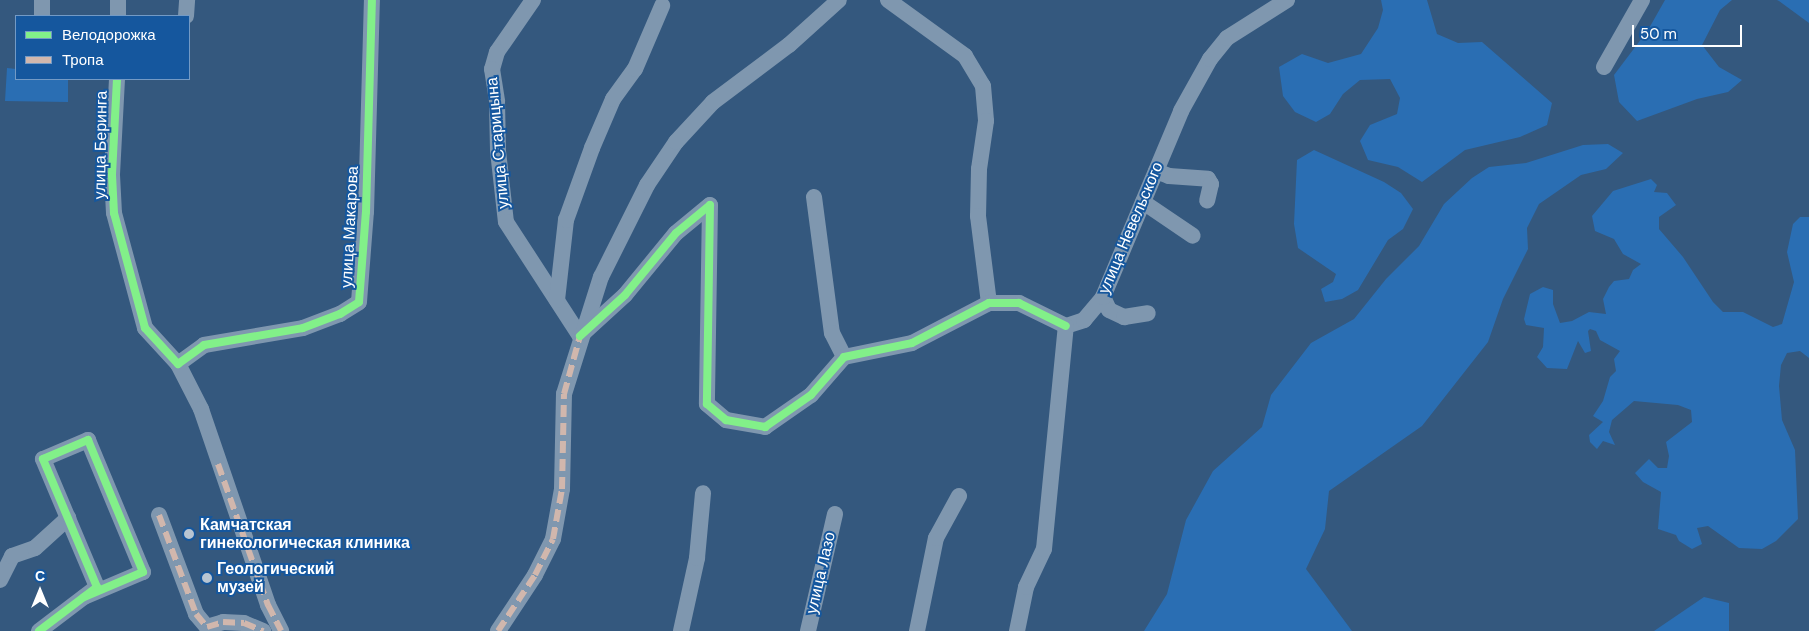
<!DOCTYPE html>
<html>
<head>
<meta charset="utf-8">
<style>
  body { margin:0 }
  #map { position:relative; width:1809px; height:631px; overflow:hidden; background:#34587e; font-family:"DM Sans",sans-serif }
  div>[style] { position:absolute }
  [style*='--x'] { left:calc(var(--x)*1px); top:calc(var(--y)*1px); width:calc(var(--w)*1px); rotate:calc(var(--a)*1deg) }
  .green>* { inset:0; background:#2a6eb3 }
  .minor>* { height:16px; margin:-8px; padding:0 8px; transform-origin:8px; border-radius:8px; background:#7f97af }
  .quiet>* { height:6px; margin-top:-3px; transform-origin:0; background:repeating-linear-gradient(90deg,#d1b7ad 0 12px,transparent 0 18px) }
  .cycleway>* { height:8px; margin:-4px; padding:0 4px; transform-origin:4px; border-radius:4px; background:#82f089 }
  .dots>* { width:14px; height:14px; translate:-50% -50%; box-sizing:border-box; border:2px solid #15579e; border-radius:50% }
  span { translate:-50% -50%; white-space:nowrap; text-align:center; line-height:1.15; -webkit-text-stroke:4px #15579e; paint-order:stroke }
  .street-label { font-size:16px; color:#fff }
  .poi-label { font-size:16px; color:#fff; font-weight:700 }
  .left { translate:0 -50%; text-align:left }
  .legend { position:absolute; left:15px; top:15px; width:175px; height:65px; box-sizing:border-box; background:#15579e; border:1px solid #739ac5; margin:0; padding:6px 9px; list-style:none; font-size:15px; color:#fff }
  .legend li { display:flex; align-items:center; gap:10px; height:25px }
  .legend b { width:25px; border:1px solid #739ac5 }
  .north { position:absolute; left:15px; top:566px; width:50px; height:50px; -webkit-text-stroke:4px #15579e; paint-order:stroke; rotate:0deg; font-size:14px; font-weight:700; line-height:20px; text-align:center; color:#fff }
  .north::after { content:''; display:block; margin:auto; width:18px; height:22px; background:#fff; clip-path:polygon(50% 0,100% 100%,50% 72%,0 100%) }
  .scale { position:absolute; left:1632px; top:25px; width:110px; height:22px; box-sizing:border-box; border:2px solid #fff; border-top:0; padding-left:6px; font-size:15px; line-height:18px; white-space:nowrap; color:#fff; -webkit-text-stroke:4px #15579e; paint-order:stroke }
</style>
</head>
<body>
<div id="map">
  <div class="green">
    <i style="clip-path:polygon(1381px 0,1427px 0,1437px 34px,1458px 43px,1482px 42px,1552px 103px,1547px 125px,1520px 137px,1465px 150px,1422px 182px,1398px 167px,1368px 160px,1360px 141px,1370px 125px,1397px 114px,1400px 98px,1390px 79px,1360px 80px,1343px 94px,1330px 114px,1316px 122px,1295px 112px,1283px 96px,1279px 67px,1302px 54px,1328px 63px,1361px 54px,1378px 28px,1383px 10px)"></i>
    <i style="clip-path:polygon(1665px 0,1732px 0,1720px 10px,1702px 45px,1719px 67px,1742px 80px,1728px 92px,1697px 99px,1637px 121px,1619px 102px,1614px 75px,1648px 30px)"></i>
    <i style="clip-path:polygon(1777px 0,1809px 0,1809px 23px,1779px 1px)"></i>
    <i style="clip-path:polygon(7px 68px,16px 69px,16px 79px,68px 79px,68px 102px,5px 101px)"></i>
    <i style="clip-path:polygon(1608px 144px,1623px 153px,1606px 169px,1581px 175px,1539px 204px,1527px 228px,1528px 249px,1503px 299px,1488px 342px,1422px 426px,1329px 491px,1325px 529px,1306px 569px,1352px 631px,1144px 631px,1167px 594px,1186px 520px,1213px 471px,1262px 427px,1271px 395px,1311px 343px,1354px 319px,1386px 279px,1419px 246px,1444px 204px,1472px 178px,1489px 167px,1526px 163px,1583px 145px)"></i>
    <i style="clip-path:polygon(1314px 150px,1384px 182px,1401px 193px,1413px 209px,1403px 229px,1388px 240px,1358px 290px,1342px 299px,1325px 302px,1321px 289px,1333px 282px,1336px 274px,1298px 248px,1294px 224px,1297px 160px)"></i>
    <i style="clip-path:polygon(1651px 179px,1657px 185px,1654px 192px,1667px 193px,1676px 205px,1659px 217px,1659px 229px,1683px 257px,1713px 302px,1723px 312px,1743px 312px,1773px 327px,1782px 324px,1794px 282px,1787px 252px,1793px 224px,1800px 217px,1809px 217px,1809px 358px,1800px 351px,1787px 353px,1781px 365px,1779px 386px,1782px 420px,1795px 450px,1798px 519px,1776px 541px,1762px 549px,1739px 548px,1708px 526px,1697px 528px,1702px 544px,1692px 549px,1679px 541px,1676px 535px,1658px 529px,1661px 492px,1643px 482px,1635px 473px,1649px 459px,1658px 468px,1667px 468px,1669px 456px,1666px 442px,1692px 422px,1691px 410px,1678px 405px,1634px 401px,1612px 420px,1609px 432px,1615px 445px,1603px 441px,1597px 449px,1590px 442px,1589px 435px,1603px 422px,1593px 416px,1603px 401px,1610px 377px,1616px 371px,1614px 359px,1620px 351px,1600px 340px,1596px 331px,1590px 329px,1588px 331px,1591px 351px,1585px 353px,1578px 341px,1567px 369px,1547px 368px,1537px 357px,1543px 347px,1544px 328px,1526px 325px,1524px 319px,1530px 294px,1543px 287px,1553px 290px,1553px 304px,1560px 323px,1572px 321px,1589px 312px,1606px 314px,1603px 299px,1609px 287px,1614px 281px,1629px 279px,1633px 270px,1641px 264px,1623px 254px,1614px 239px,1595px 231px,1592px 216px,1613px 191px)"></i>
    <i style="clip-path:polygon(1704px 597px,1729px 603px,1729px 631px,1654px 631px)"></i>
  </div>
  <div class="minor">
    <i style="--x:42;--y:0;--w:16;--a:90"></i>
    <i style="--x:533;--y:0;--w:63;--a:124.7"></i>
    <i style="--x:497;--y:52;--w:18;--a:106"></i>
    <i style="--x:492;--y:69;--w:33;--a:81"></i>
    <i style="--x:497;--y:102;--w:49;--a:88.8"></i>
    <i style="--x:498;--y:151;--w:71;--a:83.6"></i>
    <i style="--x:506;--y:222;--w:136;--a:57"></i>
    <i style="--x:888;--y:0;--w:95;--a:36"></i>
    <i style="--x:965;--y:56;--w:35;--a:59"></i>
    <i style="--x:983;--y:86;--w:35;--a:85"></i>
    <i style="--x:986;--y:121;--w:49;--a:98.3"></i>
    <i style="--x:979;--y:169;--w:47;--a:91.2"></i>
    <i style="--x:978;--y:216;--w:88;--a:82.8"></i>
    <i style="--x:118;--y:16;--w:16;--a:-90"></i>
    <i style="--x:186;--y:16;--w:16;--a:-86"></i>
    <i style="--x:1604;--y:67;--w:77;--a:-60.4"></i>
    <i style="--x:117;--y:79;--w:96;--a:93"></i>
    <i style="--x:112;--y:175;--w:38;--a:87"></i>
    <i style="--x:114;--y:213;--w:119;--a:74.9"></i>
    <i style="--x:145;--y:328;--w:49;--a:47.5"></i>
    <i style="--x:178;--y:364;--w:32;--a:-36"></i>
    <i style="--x:204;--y:345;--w:100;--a:-9.7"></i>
    <i style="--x:303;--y:328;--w:40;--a:-21"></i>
    <i style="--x:340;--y:314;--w:22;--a:-32"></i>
    <i style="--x:359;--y:302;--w:90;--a:-85.6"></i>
    <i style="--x:366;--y:212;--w:212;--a:-88.4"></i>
    <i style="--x:1156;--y:171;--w:14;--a:21"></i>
    <i style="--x:1169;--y:176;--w:39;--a:4"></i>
    <i style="--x:1208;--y:179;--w:6;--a:59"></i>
    <i style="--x:1211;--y:184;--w:17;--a:103"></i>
    <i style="--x:814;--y:197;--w:137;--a:82.5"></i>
    <i style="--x:832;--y:333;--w:27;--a:63"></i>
    <i style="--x:1143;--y:202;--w:60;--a:34.2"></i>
    <i style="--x:1103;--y:297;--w:14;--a:65"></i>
    <i style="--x:1109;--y:310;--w:17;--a:25"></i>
    <i style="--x:1124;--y:317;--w:24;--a:-9"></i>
    <i style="--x:557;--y:300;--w:81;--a:-83.6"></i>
    <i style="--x:566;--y:220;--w:77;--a:-70.1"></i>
    <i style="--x:592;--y:148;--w:53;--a:-66.8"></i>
    <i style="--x:613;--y:99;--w:37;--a:-54"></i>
    <i style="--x:635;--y:69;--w:69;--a:-66.8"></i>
    <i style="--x:1066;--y:326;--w:19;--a:-18"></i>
    <i style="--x:1084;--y:320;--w:30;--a:-50"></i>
    <i style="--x:1103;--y:297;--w:202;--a:-67.2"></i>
    <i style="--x:1181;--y:111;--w:60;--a:-60.9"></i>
    <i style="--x:1210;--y:59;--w:27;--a:-51"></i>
    <i style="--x:1227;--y:38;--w:71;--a:-32.3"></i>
    <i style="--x:580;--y:336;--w:61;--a:-42.3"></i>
    <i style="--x:625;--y:295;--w:80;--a:-50.6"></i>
    <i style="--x:676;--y:233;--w:44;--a:-39.5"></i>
    <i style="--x:710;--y:205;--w:199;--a:90.9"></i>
    <i style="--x:707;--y:404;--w:25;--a:40"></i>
    <i style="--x:726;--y:420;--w:40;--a:10"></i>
    <i style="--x:765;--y:427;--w:56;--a:-34.8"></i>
    <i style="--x:811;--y:395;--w:50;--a:-49"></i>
    <i style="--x:844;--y:357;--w:69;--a:-11.6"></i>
    <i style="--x:912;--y:343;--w:87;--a:-27.5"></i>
    <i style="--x:989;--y:303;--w:30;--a:0"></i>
    <i style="--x:1019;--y:303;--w:52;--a:26.1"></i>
    <i style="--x:178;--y:364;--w:51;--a:62.9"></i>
    <i style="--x:201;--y:409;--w:207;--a:71.1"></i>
    <i style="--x:268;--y:605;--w:29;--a:63"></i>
    <i style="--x:159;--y:515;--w:106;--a:69.5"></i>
    <i style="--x:196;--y:614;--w:17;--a:50"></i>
    <i style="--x:207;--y:627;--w:17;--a:-17"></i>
    <i style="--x:223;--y:622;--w:21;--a:3"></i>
    <i style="--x:244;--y:623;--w:21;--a:23"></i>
    <i style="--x:0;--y:580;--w:27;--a:-63"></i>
    <i style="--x:12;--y:556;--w:24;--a:-19"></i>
    <i style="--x:35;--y:548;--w:45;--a:-42.3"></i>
    <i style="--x:39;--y:631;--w:73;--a:-37.2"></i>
    <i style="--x:97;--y:587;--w:139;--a:-112.9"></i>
    <i style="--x:43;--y:459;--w:49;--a:-22.9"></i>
    <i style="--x:88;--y:440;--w:143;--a:67.4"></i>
    <i style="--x:143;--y:572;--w:64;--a:157"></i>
    <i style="--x:498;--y:631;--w:67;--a:-56.5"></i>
    <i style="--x:535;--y:575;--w:40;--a:-63.4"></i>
    <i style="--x:553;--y:539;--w:51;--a:-79.8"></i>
    <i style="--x:562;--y:489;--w:95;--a:-88.8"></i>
    <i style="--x:564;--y:394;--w:123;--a:-72.5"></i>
    <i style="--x:601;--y:277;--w:103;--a:-63.4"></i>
    <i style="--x:647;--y:185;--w:52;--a:-56"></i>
    <i style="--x:676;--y:142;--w:54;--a:-47.2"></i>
    <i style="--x:713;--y:102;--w:95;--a:-36.9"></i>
    <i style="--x:789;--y:45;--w:67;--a:-42"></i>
    <i style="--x:681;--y:631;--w:75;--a:-77.6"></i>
    <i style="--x:697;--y:558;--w:65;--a:-84.7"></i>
    <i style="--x:808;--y:631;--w:120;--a:-77"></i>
    <i style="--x:917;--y:631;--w:95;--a:-78.5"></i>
    <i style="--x:936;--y:538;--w:48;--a:-61.3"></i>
    <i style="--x:1017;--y:631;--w:45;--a:-78.4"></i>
    <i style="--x:1026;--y:587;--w:42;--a:-64.7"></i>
    <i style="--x:1044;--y:549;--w:224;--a:-84.4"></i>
  </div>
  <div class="quiet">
    <i style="--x:218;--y:464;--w:150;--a:70.5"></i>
    <i style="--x:268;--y:605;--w:29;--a:63"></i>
    <i style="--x:159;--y:515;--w:106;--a:69.5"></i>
    <i style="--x:196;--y:614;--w:17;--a:50"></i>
    <i style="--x:207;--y:627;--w:17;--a:-17"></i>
    <i style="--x:223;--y:622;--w:21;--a:3"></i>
    <i style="--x:244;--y:623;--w:21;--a:23"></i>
    <i style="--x:498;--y:631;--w:67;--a:-56.5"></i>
    <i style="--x:535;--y:575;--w:40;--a:-63.4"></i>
    <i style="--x:553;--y:539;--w:51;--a:-79.8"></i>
    <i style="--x:562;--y:489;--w:95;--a:-88.8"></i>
    <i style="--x:564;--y:394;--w:60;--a:-74.6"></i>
  </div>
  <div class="cycleway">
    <i style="--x:117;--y:79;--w:96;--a:93"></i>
    <i style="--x:112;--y:175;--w:38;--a:87"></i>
    <i style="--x:114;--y:213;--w:119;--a:74.9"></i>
    <i style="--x:145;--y:328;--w:49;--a:47.5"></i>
    <i style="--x:178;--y:364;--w:32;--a:-36"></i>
    <i style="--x:204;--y:345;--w:100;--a:-9.7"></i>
    <i style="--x:303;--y:328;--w:40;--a:-21"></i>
    <i style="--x:340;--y:314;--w:22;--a:-32"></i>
    <i style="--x:359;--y:302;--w:90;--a:-85.6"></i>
    <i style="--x:366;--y:212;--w:212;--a:-88.4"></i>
    <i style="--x:580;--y:336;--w:61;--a:-42.3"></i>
    <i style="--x:625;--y:295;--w:80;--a:-50.6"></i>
    <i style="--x:676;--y:233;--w:44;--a:-39.5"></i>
    <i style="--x:710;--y:205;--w:199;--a:90.9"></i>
    <i style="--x:707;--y:404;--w:25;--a:40"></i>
    <i style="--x:726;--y:420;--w:40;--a:10"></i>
    <i style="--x:765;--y:427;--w:56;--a:-34.8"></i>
    <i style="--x:811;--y:395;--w:50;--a:-49"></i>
    <i style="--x:844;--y:357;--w:69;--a:-11.6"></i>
    <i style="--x:912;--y:343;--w:87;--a:-27.5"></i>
    <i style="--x:989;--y:303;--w:30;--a:0"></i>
    <i style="--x:1019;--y:303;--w:52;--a:26.1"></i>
    <i style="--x:39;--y:631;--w:73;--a:-37.2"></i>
    <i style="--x:97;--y:587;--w:139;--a:-112.9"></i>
    <i style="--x:43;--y:459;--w:49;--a:-22.9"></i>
    <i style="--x:88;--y:440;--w:143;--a:67.4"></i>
    <i style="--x:143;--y:572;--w:64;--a:157"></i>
  </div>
  <div class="dots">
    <i style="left:189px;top:534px;background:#b8c5d2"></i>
    <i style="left:207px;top:578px;background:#b8c5d2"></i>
  </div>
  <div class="street-label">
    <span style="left:498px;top:143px;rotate:-95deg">улица Старицына</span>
    <span style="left:101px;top:145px;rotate:-89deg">улица Беринга</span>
    <span style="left:350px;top:227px;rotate:-87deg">улица Макарова</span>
    <span style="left:1131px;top:228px;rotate:-67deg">улица Невельского</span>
    <span style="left:821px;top:573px;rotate:-77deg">улица Лазо</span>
  </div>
  <div class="poi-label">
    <span class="left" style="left:200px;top:534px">Камчатская<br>гинекологическая клиника</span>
    <span class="left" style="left:217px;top:578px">Геологический<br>музей</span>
  </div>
  <ul class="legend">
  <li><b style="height:6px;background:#82f089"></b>Велодорожка</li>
  <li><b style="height:6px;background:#d1b7ad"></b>Тропа</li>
  </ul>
  <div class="north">С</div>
  <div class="scale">50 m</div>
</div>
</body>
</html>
